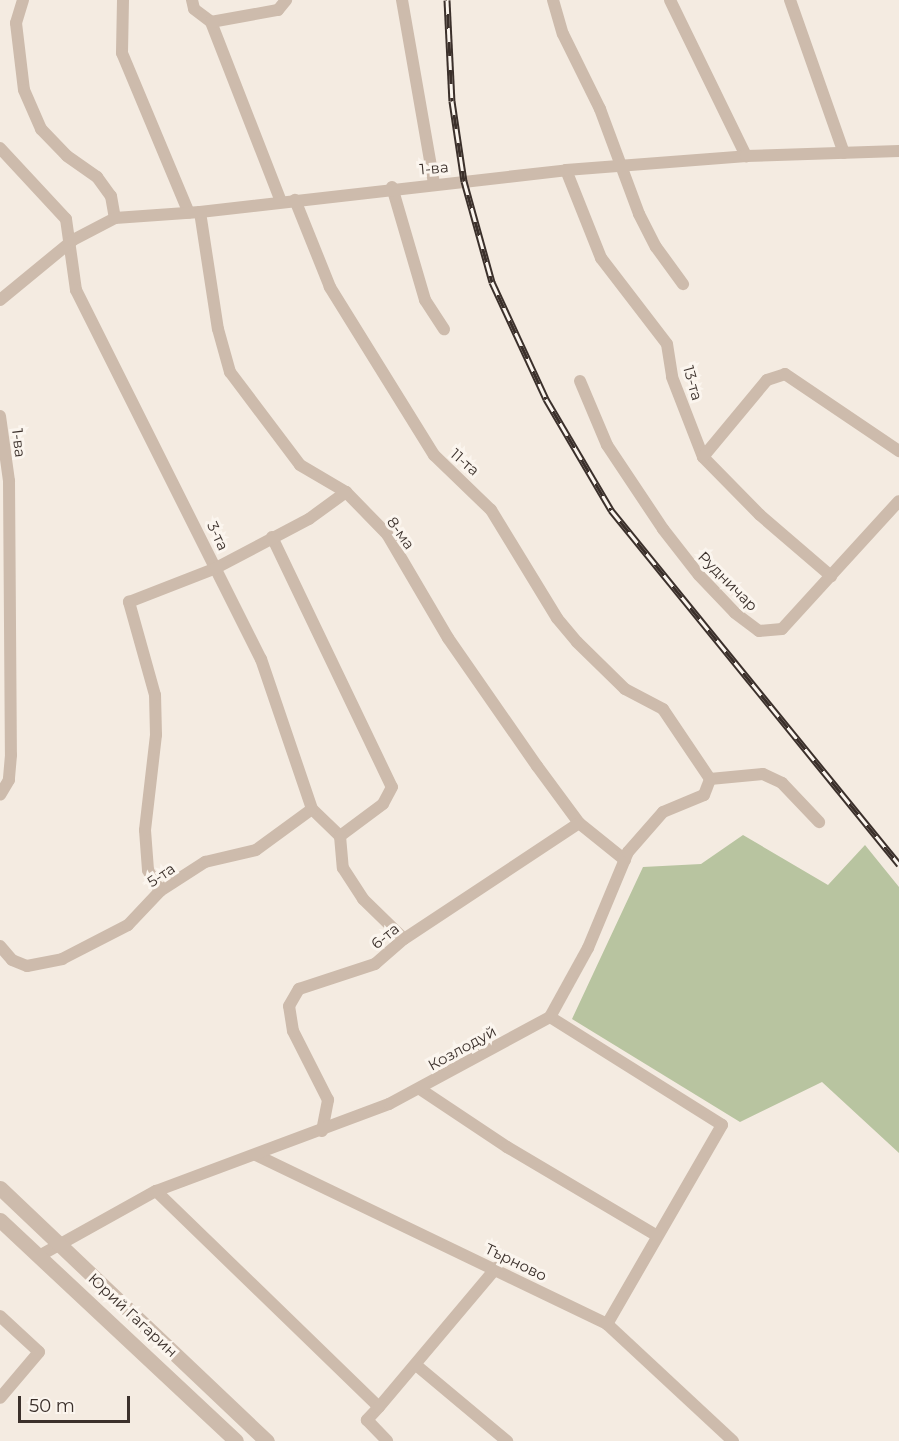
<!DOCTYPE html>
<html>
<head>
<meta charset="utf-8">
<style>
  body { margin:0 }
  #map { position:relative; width:899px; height:1441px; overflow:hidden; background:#f4ebe1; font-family:Montserrat,sans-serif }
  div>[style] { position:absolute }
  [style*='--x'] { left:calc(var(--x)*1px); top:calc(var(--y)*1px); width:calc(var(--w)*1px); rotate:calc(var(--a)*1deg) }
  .green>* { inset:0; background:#b8c4a0 }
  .minor>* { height:12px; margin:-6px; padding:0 6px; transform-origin:6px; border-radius:6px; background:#cdbbac }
  .tertiary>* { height:15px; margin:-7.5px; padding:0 7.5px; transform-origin:7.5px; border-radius:7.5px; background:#cdbbac }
  .rail>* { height:7px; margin-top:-3.5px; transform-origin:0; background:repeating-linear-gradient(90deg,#fbf5ee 0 14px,#3b302b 0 28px); box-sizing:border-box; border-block:2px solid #3b302b }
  span { translate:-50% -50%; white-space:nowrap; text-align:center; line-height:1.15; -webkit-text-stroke:6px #fbf5ee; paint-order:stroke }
  .street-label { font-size:15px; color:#3b302b }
  .scale { position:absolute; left:18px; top:1396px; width:112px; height:27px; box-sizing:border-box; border:3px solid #3b302b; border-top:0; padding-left:8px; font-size:18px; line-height:21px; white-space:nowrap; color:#3b302b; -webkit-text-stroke:4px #fbf5ee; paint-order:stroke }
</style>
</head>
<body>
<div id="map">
  <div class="green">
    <i style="clip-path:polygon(743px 835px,828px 885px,865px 845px,899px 887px,899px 1153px,822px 1082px,740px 1122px,572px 1019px,643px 867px,701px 864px)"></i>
  </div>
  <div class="minor">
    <i style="--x:23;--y:0;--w:24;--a:107"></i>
    <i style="--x:16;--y:23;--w:67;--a:83.2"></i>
    <i style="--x:24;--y:90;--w:43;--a:66.4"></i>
    <i style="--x:41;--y:129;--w:37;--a:46"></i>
    <i style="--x:67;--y:156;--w:37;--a:35"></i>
    <i style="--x:97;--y:177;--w:24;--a:54"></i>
    <i style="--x:111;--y:196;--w:22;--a:80"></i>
    <i style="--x:123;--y:0;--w:53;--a:91.1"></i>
    <i style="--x:122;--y:53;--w:173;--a:67.3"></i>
    <i style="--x:192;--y:0;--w:9;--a:77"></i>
    <i style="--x:194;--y:9;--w:21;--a:37"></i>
    <i style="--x:211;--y:22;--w:193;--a:68.7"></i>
    <i style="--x:402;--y:0;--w:186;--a:80.1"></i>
    <i style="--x:553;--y:0;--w:35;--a:74"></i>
    <i style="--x:563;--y:34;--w:84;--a:63.7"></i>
    <i style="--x:600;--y:109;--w:112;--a:69.6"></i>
    <i style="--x:639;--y:214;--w:37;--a:63"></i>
    <i style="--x:656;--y:247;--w:46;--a:53.9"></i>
    <i style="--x:670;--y:0;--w:174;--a:64"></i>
    <i style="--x:790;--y:0;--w:162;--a:70.6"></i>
    <i style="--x:211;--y:22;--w:68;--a:-10.2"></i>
    <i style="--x:278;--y:10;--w:13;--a:-51"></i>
    <i style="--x:0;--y:148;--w:97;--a:47.1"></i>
    <i style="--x:66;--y:219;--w:72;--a:82"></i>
    <i style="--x:76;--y:290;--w:413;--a:63.4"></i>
    <i style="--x:261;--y:659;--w:158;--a:71.2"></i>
    <i style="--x:312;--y:809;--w:39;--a:44"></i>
    <i style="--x:340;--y:836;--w:32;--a:85"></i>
    <i style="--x:343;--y:868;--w:37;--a:57"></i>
    <i style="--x:363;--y:899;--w:57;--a:44.3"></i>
    <i style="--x:566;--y:170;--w:95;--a:68.3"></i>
    <i style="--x:601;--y:258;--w:108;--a:52.5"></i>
    <i style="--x:667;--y:344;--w:33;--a:81"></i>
    <i style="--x:672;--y:377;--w:86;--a:68.8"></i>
    <i style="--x:703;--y:457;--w:81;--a:45.5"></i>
    <i style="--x:760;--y:515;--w:94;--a:40.7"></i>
    <i style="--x:392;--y:187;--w:118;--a:73.7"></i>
    <i style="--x:425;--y:300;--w:35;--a:57"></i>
    <i style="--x:200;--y:212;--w:118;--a:81.3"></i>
    <i style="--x:218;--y:329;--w:45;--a:74.4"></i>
    <i style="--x:230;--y:372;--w:116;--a:53"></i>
    <i style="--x:300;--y:465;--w:53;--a:30.4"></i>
    <i style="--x:346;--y:492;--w:59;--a:45.7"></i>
    <i style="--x:387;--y:534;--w:121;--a:59.6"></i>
    <i style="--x:448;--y:638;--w:156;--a:55.2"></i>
    <i style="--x:537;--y:766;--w:71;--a:53.6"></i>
    <i style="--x:579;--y:823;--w:59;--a:38.8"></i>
    <i style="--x:0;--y:300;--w:94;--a:-39.4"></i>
    <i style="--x:73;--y:240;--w:47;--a:-27.6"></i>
    <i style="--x:115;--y:218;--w:85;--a:-4"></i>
    <i style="--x:200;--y:212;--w:368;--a:-6.5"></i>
    <i style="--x:566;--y:170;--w:181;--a:-4.4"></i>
    <i style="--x:746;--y:156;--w:153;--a:-1.9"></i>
    <i style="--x:580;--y:381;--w:69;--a:67.1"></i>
    <i style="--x:607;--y:445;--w:101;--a:56.3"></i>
    <i style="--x:663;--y:529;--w:58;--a:52"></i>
    <i style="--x:699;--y:575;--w:52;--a:46.5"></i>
    <i style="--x:735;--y:613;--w:30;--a:37"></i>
    <i style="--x:759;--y:631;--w:23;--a:-5"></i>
    <i style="--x:782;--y:629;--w:173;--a:-47.6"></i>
    <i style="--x:0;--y:416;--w:66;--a:82.1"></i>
    <i style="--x:9;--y:481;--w:274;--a:89.6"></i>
    <i style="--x:11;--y:755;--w:25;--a:95"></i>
    <i style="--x:9;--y:780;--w:17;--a:121"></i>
    <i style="--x:703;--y:457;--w:100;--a:-50.3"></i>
    <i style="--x:767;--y:380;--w:19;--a:-18"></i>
    <i style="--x:785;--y:374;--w:138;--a:34"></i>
    <i style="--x:272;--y:537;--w:277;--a:64.4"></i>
    <i style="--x:392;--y:787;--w:19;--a:118"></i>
    <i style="--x:383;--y:804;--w:54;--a:143.3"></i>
    <i style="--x:710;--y:779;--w:53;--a:-5.4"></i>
    <i style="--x:763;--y:774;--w:21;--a:25"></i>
    <i style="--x:782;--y:783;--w:54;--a:46.5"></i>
    <i style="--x:160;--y:891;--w:24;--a:-120"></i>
    <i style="--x:148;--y:870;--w:40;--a:-94.3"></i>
    <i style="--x:145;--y:830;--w:96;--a:-83.4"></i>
    <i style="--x:156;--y:735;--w:40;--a:-91.4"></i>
    <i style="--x:155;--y:695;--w:97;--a:-105.6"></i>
    <i style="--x:129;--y:602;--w:93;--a:-21.3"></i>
    <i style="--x:216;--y:568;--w:105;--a:-27.8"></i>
    <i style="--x:309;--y:519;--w:46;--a:-36.1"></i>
    <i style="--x:0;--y:946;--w:18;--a:49"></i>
    <i style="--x:12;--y:960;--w:16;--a:22"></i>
    <i style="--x:27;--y:966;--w:36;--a:-11"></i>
    <i style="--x:62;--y:959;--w:74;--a:-27.3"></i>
    <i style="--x:128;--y:925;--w:47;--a:-46.7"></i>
    <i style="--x:160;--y:891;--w:54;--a:-32.8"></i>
    <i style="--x:205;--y:862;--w:52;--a:-13.2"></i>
    <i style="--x:256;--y:850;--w:69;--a:-36.2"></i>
    <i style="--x:550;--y:1017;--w:203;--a:32.1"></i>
    <i style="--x:722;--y:1125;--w:230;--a:120"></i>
    <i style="--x:420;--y:1089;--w:105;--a:33.7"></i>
    <i style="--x:507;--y:1147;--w:173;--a:30.6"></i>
    <i style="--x:322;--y:1131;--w:32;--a:-79"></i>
    <i style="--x:328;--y:1100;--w:77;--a:-116.9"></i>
    <i style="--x:293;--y:1031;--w:25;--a:-99"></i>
    <i style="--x:289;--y:1006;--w:20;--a:-60"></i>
    <i style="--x:299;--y:989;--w:80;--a:-18.2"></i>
    <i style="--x:375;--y:964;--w:38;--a:-41"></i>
    <i style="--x:404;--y:939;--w:210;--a:-33.5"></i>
    <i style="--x:256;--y:1155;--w:390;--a:25.7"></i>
    <i style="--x:607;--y:1324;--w:172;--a:42.9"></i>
    <i style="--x:156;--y:1191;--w:310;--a:44.1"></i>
    <i style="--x:379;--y:1407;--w:18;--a:133"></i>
    <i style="--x:367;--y:1420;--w:29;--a:46"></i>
    <i style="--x:39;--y:1256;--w:134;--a:-29.1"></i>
    <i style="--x:156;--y:1191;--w:249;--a:-20.5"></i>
    <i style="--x:389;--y:1104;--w:183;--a:-28.4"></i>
    <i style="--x:550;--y:1017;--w:79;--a:-61.2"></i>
    <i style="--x:588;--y:948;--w:104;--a:-67.4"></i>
    <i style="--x:628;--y:852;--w:53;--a:-48.8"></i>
    <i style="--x:663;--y:812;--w:44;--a:-22.5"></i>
    <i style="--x:704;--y:795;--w:17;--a:-69"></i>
    <i style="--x:710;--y:779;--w:84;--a:-123.9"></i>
    <i style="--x:663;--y:709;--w:43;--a:-152.2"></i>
    <i style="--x:625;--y:689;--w:67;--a:-135.6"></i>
    <i style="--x:577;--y:642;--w:31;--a:-130"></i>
    <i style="--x:557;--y:618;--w:127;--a:-121.4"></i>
    <i style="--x:491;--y:510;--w:79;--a:-136"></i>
    <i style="--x:434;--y:455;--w:198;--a:-121.8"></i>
    <i style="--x:330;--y:287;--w:94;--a:-111.9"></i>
    <i style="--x:0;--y:1316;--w:53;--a:42.7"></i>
    <i style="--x:39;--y:1352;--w:60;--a:130.3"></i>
    <i style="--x:416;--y:1365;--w:119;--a:39.9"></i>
    <i style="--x:379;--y:1407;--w:182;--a:-49.9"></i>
  </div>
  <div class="tertiary">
    <i style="--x:0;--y:1188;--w:368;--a:43.5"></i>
    <i style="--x:0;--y:1220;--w:323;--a:43.1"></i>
  </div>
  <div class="rail">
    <i style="--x:447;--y:0;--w:101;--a:87.2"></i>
    <i style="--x:452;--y:101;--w:81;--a:81.5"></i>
    <i style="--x:464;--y:181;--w:105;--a:74.5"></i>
    <i style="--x:492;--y:282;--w:129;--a:65.2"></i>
    <i style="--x:546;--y:399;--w:129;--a:59.6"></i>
    <i style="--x:611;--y:510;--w:457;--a:50.9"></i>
  </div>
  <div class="street-label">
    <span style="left:434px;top:168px;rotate:-5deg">1-ва</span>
    <span style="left:693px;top:383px;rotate:74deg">13-та</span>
    <span style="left:19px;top:443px;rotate:83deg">1-ва</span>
    <span style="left:465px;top:462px;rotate:41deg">11-та</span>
    <span style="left:401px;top:533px;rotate:55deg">8-ма</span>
    <span style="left:218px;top:536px;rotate:65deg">3-та</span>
    <span style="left:728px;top:581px;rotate:45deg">Рудничар</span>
    <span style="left:161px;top:875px;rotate:-34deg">5-та</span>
    <span style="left:385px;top:936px;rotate:-39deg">6-та</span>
    <span style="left:462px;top:1048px;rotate:-29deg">Козлодуй</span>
    <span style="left:516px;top:1262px;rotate:26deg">Търново</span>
    <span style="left:133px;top:1315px;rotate:43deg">Юрий Гагарин</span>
  </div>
  <div class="scale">50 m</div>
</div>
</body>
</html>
